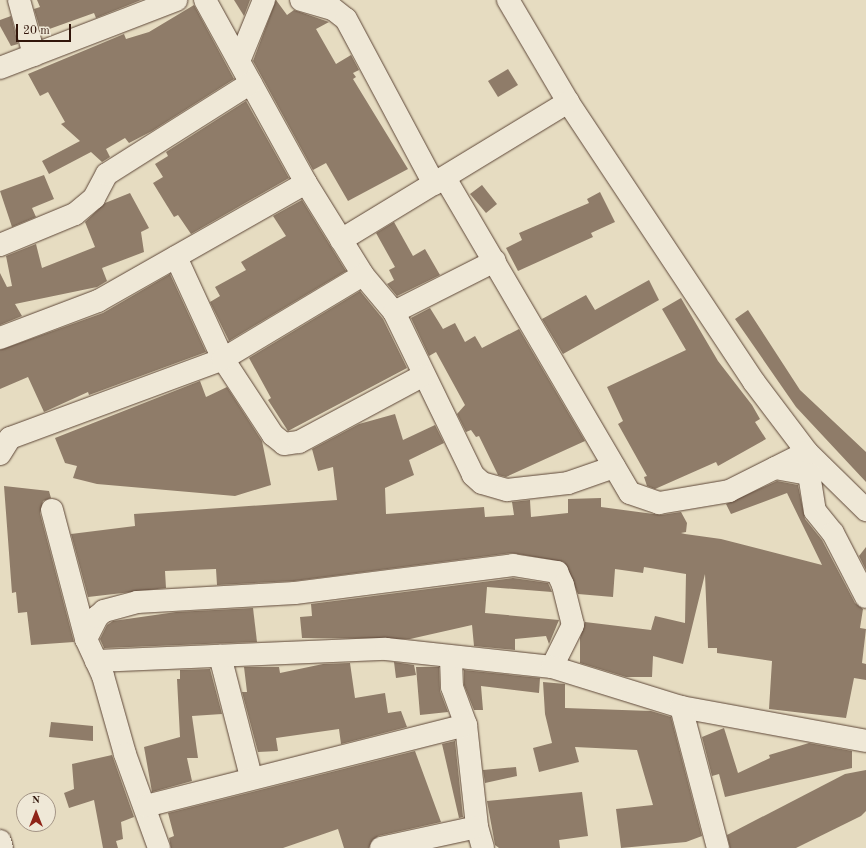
<!DOCTYPE html>
<html>
<head>
<meta charset="utf-8">
<style>
  body { margin:0 }
  #map { position:relative; width:866px; height:848px; overflow:hidden; background:#e6dcc1; font-family:"Old Standard TT",serif }
  div>[style] { position:absolute }
  [style*='--x'] { left:calc(var(--x)*1px); top:calc(var(--y)*1px); width:calc(var(--w)*1px); rotate:calc(var(--a)*1deg) }
  .building>* { inset:0; background:#8f7c69 }
  .roads { filter:drop-shadow(0 0 1px #5e4738) drop-shadow(0 0 1px #5e4738) }
  .minor>* { height:22px; margin:-11px; padding:0 11px; transform-origin:11px; border-radius:11px; background:#efe8d7 }
  span { translate:-50% -50%; white-space:nowrap; text-align:center; line-height:1.15; -webkit-text-stroke:3px #efe8d7; paint-order:stroke }
  .north { position:absolute; left:16px; top:792px; width:40px; height:40px; box-sizing:border-box; background:#efe8d7; border:1px solid #a39485; border-radius:50%; rotate:0deg; font-size:11px; font-weight:700; line-height:16px; text-align:center; color:#31150a }
  .north::after { content:''; display:block; margin:auto; width:14px; height:18px; background:#8f2418; clip-path:polygon(50% 0,100% 100%,50% 72%,0 100%) }
  .scale { position:absolute; left:16px; top:24px; width:55px; height:18px; box-sizing:border-box; border:2px solid #31150a; border-top:0; padding-left:5px; font-size:12px; line-height:14px; white-space:nowrap; color:#31150a; -webkit-text-stroke:3px #efe8d7; paint-order:stroke }
</style>
</head>
<body>
<div id="map">
  <div class="building">
    <i style="clip-path:polygon(37px 0,141px 0,96px 18px,94px 13px,41px 32px,34px 9px,40px 7px)"></i>
    <i style="clip-path:polygon(234px 0,250px 0,244px 16px)"></i>
    <i style="clip-path:polygon(276px 0,287px 15px,294px 10px,329px 22px,316px 29px,336px 64px,351px 55px,359px 70px,353px 73px,356px 77px,353px 79px,408px 169px,348px 201px,326px 163px,313px 170px,253px 61px)"></i>
    <i style="clip-path:polygon(194px 5px,234px 79px,152px 131px,129px 143px,125px 138px,106px 149px,110px 157px,102px 162px,91px 152px,49px 174px,42px 161px,80px 141px,61px 124px,65px 122px,48px 92px,40px 96px,28px 74px,124px 34px,126px 39px,149px 32px)"></i>
    <i style="clip-path:polygon(11px 16px,18px 44px,11px 46px,0 26px,0 20px)"></i>
    <i style="clip-path:polygon(508px 69px,518px 85px,498px 97px,488px 81px)"></i>
    <i style="clip-path:polygon(246px 101px,289px 178px,191px 234px,178px 215px,174px 217px,153px 183px,163px 177px,155px 164px,168px 156px,166px 152px)"></i>
    <i style="clip-path:polygon(44px 175px,54px 199px,32px 208px,36px 217px,12px 227px,0 191px)"></i>
    <i style="clip-path:polygon(482px 185px,497px 204px,486px 213px,470px 194px)"></i>
    <i style="clip-path:polygon(600px 192px,615px 222px,591px 233px,593px 237px,518px 271px,506px 248px,522px 240px,519px 233px,589px 203px,587px 199px)"></i>
    <i style="clip-path:polygon(130px 193px,149px 228px,141px 232px,144px 252px,102px 268px,107px 281px,97px 287px,15px 304px,22px 316px,0 325px,0 273px,7px 287px,12px 286px,6px 256px,36px 244px,42px 268px,95px 247px,85px 222px,105px 203px)"></i>
    <i style="clip-path:polygon(302px 200px,346px 271px,229px 341px,210px 302px,220px 296px,215px 287px,246px 270px,241px 262px,286px 236px,273px 216px)"></i>
    <i style="clip-path:polygon(394px 222px,413px 256px,425px 249px,440px 275px,397px 296px,387px 284px,394px 280px,389px 270px,395px 267px,376px 233px)"></i>
    <i style="clip-path:polygon(170px 274px,206px 352px,89px 395px,88px 392px,44px 412px,28px 377px,0 389px,0 350px,103px 313px)"></i>
    <i style="clip-path:polygon(649px 280px,659px 300px,563px 354px,542px 319px,586px 295px,595px 310px)"></i>
    <i style="clip-path:polygon(360px 291px,383px 319px,407px 368px,288px 431px,268px 400px,271px 398px,249px 358px)"></i>
    <i style="clip-path:polygon(681px 298px,718px 361px,752px 405px,760px 419px,755px 422px,766px 439px,718px 466px,716px 462px,655px 489px,647px 486px,644px 477px,647px 476px,618px 424px,623px 421px,607px 387px,686px 350px,662px 309px)"></i>
    <i style="clip-path:polygon(430px 308px,443px 329px,455px 323px,465px 342px,475px 336px,482px 348px,519px 329px,585px 441px,506px 477px,498px 475px,479px 436px,476px 437px,471px 430px,466px 432px,457px 414px,465px 405px,436px 352px,429px 356px,411px 318px)"></i>
    <i style="clip-path:polygon(748px 310px,800px 390px,866px 452px,866px 482px,796px 407px,735px 319px)"></i>
    <i style="clip-path:polygon(200px 381px,206px 397px,227px 387px,262px 441px,271px 485px,235px 496px,97px 484px,73px 478px,77px 466px,65px 463px,55px 438px)"></i>
    <i style="clip-path:polygon(395px 414px,403px 440px,435px 425px,444px 443px,409px 460px,414px 475px,385px 488px,386px 514px,484px 507px,485px 517px,514px 515px,512px 502px,530px 500px,531px 517px,568px 513px,568px 499px,601px 498px,601px 507px,661px 515px,681px 512px,687px 523px,686px 532px,681px 533px,685px 534px,721px 539px,822px 565px,787px 493px,731px 514px,726px 504px,777px 481px,798px 485px,805px 519px,822px 540px,855px 603px,863px 609px,860px 628px,866px 629px,862px 663px,866px 664px,866px 680px,854px 678px,846px 718px,769px 709px,772px 661px,717px 653px,717px 648px,708px 648px,705px 574px,683px 664px,653px 656px,652px 677px,626px 677px,580px 663px,580px 638px,585px 622px,651px 630px,655px 616px,685px 623px,686px 574px,644px 567px,643px 573px,615px 569px,613px 597px,578px 594px,564px 562px,512px 553px,294px 581px,217px 585px,216px 569px,165px 571px,166px 588px,88px 597px,71px 534px,135px 526px,134px 514px,337px 500px,333px 467px,318px 471px,312px 449px,359px 424px)"></i>
    <i style="clip-path:polygon(4px 486px,49px 491px,51px 498px,43px 501px,40px 513px,74px 642px,31px 645px,27px 612px,18px 613px,16px 592px,12px 593px)"></i>
    <i style="clip-path:polygon(866px 547px,866px 570px,859px 556px)"></i>
    <i style="clip-path:polygon(513px 578px,548px 583px,552px 592px,487px 587px,485px 613px,559px 620px,549px 644px,546px 636px,515px 639px,515px 650px,474px 646px,472px 625px,410px 639px,302px 638px,300px 617px,312px 616px,311px 604px)"></i>
    <i style="clip-path:polygon(253px 608px,257px 642px,104px 648px,100px 639px,107px 625px,113px 621px,176px 612px)"></i>
    <i style="clip-path:polygon(394px 662px,414px 665px,416px 675px,396px 678px)"></i>
    <i style="clip-path:polygon(350px 663px,355px 698px,385px 693px,388px 713px,401px 711px,407px 727px,341px 744px,339px 729px,276px 738px,278px 751px,258px 752px,242px 692px,247px 692px,244px 667px,279px 667px,280px 673px,323px 664px)"></i>
    <i style="clip-path:polygon(416px 667px,439px 667px,440px 691px,448px 712px,420px 715px)"></i>
    <i style="clip-path:polygon(210px 669px,222px 714px,192px 716px,198px 758px,187px 758px,192px 781px,152px 792px,144px 747px,180px 737px,177px 679px,180px 679px,180px 670px)"></i>
    <i style="clip-path:polygon(464px 670px,540px 678px,539px 693px,481px 686px,483px 710px,474px 710px,464px 685px)"></i>
    <i style="clip-path:polygon(543px 682px,565px 684px,565px 708px,651px 711px,671px 717px,702px 836px,686px 842px,621px 848px,616px 809px,653px 805px,637px 750px,575px 747px,579px 762px,539px 772px,533px 748px,552px 743px,545px 714px)"></i>
    <i style="clip-path:polygon(51px 722px,93px 726px,93px 741px,49px 737px)"></i>
    <i style="clip-path:polygon(724px 728px,738px 773px,770px 758px,769px 755px,809px 743px,852px 751px,852px 768px,725px 797px,719px 774px,712px 776px,702px 737px)"></i>
    <i style="clip-path:polygon(455px 741px,463px 817px,459px 818px,442px 744px)"></i>
    <i style="clip-path:polygon(415px 751px,441px 822px,378px 836px,369px 848px,344px 848px,338px 829px,283px 848px,171px 848px,169px 838px,174px 836px,168px 813px)"></i>
    <i style="clip-path:polygon(112px 755px,134px 817px,121px 822px,123px 839px,116px 841px,118px 848px,103px 848px,94px 800px,69px 808px,64px 793px,74px 789px,72px 764px)"></i>
    <i style="clip-path:polygon(516px 767px,517px 776px,485px 783px,483px 770px)"></i>
    <i style="clip-path:polygon(866px 770px,866px 811px,861px 816px,796px 848px,730px 848px,727px 835px,845px 774px)"></i>
    <i style="clip-path:polygon(582px 792px,588px 836px,559px 840px,560px 848px,499px 848px,495px 845px,487px 801px)"></i>
  </div>
  <div class="roads">
    <div class="minor">
      <i style="--x:19;--y:0;--w:57;--a:74.7"></i>
      <i style="--x:205;--y:0;--w:209;--a:61.1"></i>
      <i style="--x:306;--y:183;--w:108;--a:58.2"></i>
      <i style="--x:363;--y:275;--w:48;--a:50"></i>
      <i style="--x:394;--y:312;--w:181;--a:64.1"></i>
      <i style="--x:473;--y:475;--w:12;--a:42"></i>
      <i style="--x:482;--y:483;--w:26;--a:16"></i>
      <i style="--x:507;--y:490;--w:61;--a:-6.5"></i>
      <i style="--x:568;--y:483;--w:49;--a:-19.2"></i>
      <i style="--x:301;--y:0;--w:33;--a:16"></i>
      <i style="--x:333;--y:9;--w:16;--a:38"></i>
      <i style="--x:346;--y:19;--w:187;--a:61.9"></i>
      <i style="--x:508;--y:0;--w:118;--a:59.5"></i>
      <i style="--x:568;--y:102;--w:336;--a:56.4"></i>
      <i style="--x:754;--y:382;--w:88;--a:52.9"></i>
      <i style="--x:807;--y:452;--w:83;--a:44.5"></i>
      <i style="--x:239;--y:61;--w:66;--a:-67.7"></i>
      <i style="--x:0;--y:68;--w:189;--a:-21.1"></i>
      <i style="--x:445;--y:178;--w:365;--a:59.6"></i>
      <i style="--x:630;--y:493;--w:31;--a:19"></i>
      <i style="--x:659;--y:503;--w:71;--a:-9.7"></i>
      <i style="--x:729;--y:491;--w:87;--a:-26.6"></i>
      <i style="--x:341;--y:240;--w:266;--a:-31.3"></i>
      <i style="--x:0;--y:245;--w:81;--a:-22.5"></i>
      <i style="--x:75;--y:214;--w:25;--a:-40"></i>
      <i style="--x:94;--y:198;--w:27;--a:-62"></i>
      <i style="--x:107;--y:174;--w:170;--a:-32.3"></i>
      <i style="--x:176;--y:257;--w:112;--a:65.3"></i>
      <i style="--x:223;--y:359;--w:91;--a:56.7"></i>
      <i style="--x:273;--y:435;--w:14;--a:39"></i>
      <i style="--x:284;--y:444;--w:15;--a:-8"></i>
      <i style="--x:299;--y:442;--w:140;--a:-28.2"></i>
      <i style="--x:394;--y:312;--w:113;--a:-26.8"></i>
      <i style="--x:0;--y:338;--w:105;--a:-20.7"></i>
      <i style="--x:98;--y:301;--w:239;--a:-29.6"></i>
      <i style="--x:0;--y:454;--w:19;--a:-58"></i>
      <i style="--x:10;--y:438;--w:227;--a:-20.3"></i>
      <i style="--x:223;--y:359;--w:163;--a:-31"></i>
      <i style="--x:775;--y:468;--w:35;--a:10"></i>
      <i style="--x:809;--y:474;--w:37;--a:81"></i>
      <i style="--x:815;--y:511;--w:28;--a:51"></i>
      <i style="--x:833;--y:533;--w:72;--a:62.7"></i>
      <i style="--x:52;--y:510;--w:133;--a:75.2"></i>
      <i style="--x:86;--y:639;--w:41;--a:65.3"></i>
      <i style="--x:103;--y:676;--w:81;--a:74.2"></i>
      <i style="--x:125;--y:754;--w:100;--a:70.1"></i>
      <i style="--x:86;--y:639;--w:25;--a:-63"></i>
      <i style="--x:97;--y:617;--w:9;--a:-41"></i>
      <i style="--x:104;--y:611;--w:34;--a:-15"></i>
      <i style="--x:137;--y:602;--w:158;--a:-3.3"></i>
      <i style="--x:295;--y:593;--w:220;--a:-7.3"></i>
      <i style="--x:513;--y:565;--w:45;--a:9"></i>
      <i style="--x:557;--y:572;--w:14;--a:65"></i>
      <i style="--x:563;--y:585;--w:41;--a:76"></i>
      <i style="--x:573;--y:625;--w:47;--a:116.6"></i>
      <i style="--x:220;--y:656;--w:125;--a:75.6"></i>
      <i style="--x:451;--y:659;--w:28;--a:88"></i>
      <i style="--x:452;--y:687;--w:40;--a:69.8"></i>
      <i style="--x:466;--y:725;--w:103;--a:83.8"></i>
      <i style="--x:477;--y:827;--w:22;--a:74"></i>
      <i style="--x:96;--y:661;--w:290;--a:-2.4"></i>
      <i style="--x:386;--y:649;--w:167;--a:6.2"></i>
      <i style="--x:552;--y:667;--w:135;--a:17.2"></i>
      <i style="--x:681;--y:707;--w:188;--a:10.4"></i>
      <i style="--x:681;--y:707;--w:146;--a:75.3"></i>
      <i style="--x:146;--y:806;--w:330;--a:-14.2"></i>
      <i style="--x:0;--y:841;--w:7;--a:74"></i>
      <i style="--x:381;--y:848;--w:98;--a:-12.3"></i>
    </div>
  </div>
  <div class="north">N</div>
  <div class="scale">20 m</div>
</div>
</body>
</html>
